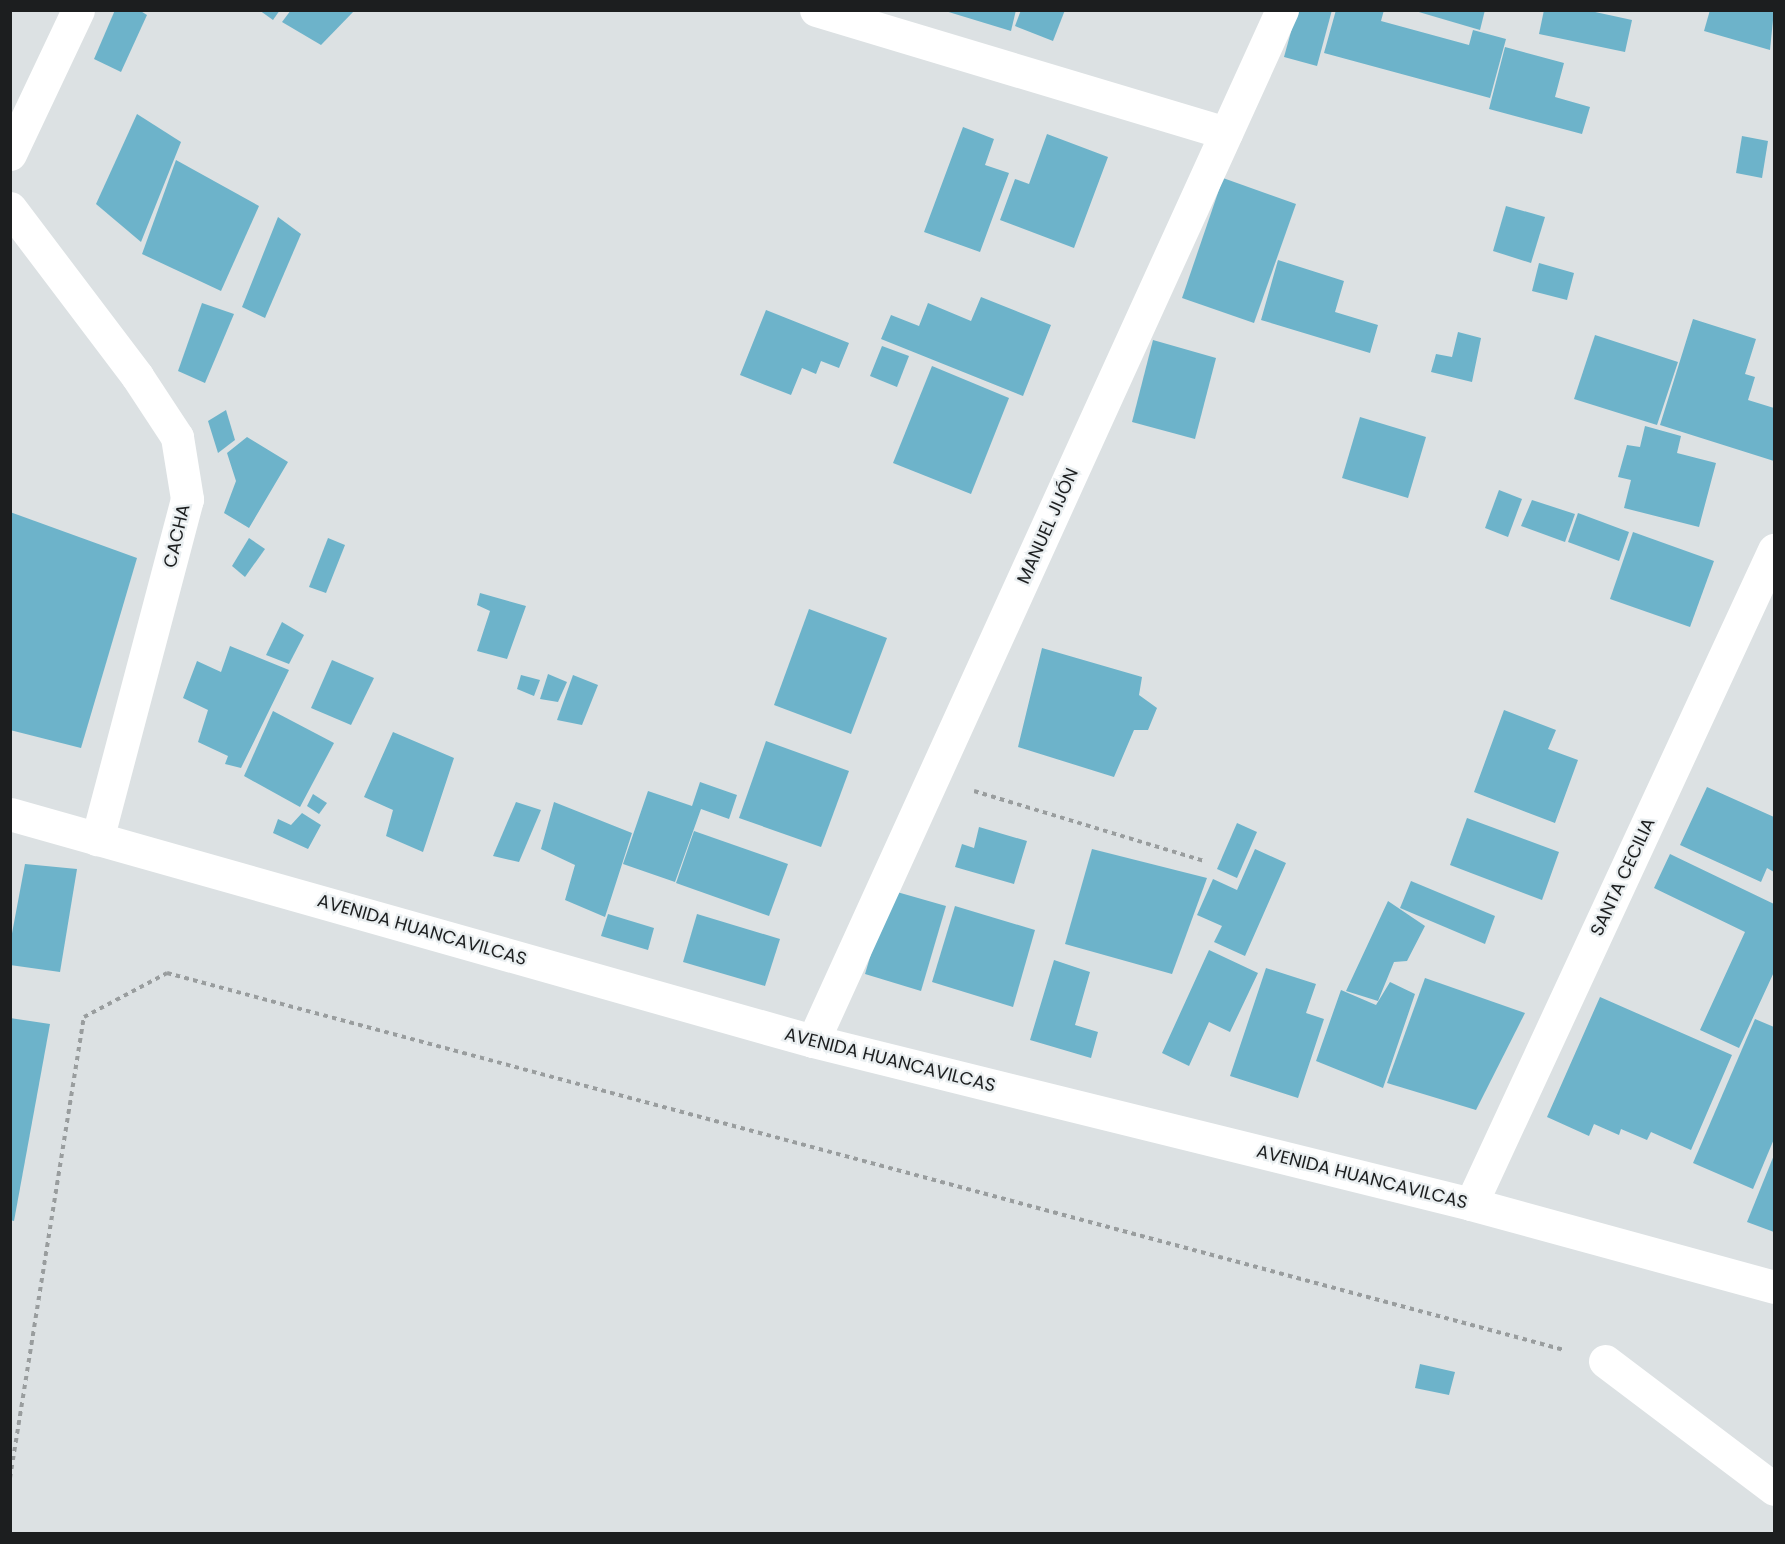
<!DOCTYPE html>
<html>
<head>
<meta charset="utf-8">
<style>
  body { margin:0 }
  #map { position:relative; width:1785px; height:1544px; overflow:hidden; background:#dce1e3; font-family:Poppins,sans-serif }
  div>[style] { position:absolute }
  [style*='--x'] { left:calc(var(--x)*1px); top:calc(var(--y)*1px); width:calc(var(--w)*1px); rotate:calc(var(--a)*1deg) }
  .building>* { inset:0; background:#6db3ca }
  .path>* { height:4px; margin-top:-2px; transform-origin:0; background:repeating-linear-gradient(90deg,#999d9e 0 4.5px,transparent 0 9px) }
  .minor>* { height:33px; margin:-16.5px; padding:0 16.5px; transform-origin:16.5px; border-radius:16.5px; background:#fff }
  .tertiary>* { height:33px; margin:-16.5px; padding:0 16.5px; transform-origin:16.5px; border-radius:16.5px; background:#fff }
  span { translate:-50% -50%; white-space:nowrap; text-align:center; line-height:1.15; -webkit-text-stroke:4.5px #e9eef0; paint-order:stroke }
  .street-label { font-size:18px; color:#1c1e1f }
  .frame { position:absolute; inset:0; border:12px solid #1c1e1f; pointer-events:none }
</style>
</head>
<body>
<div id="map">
  <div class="building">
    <i style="clip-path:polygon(115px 10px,139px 10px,147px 15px,121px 72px,94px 59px)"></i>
    <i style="clip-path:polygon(259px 10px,280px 10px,273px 20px)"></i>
    <i style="clip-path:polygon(291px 10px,355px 10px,321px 45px,282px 22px)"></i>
    <i style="clip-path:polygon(942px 10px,1016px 10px,1011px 31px)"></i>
    <i style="clip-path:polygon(1021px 10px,1065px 10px,1053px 41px,1015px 26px)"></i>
    <i style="clip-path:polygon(1297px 10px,1332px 10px,1317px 66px,1284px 57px)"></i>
    <i style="clip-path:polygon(1336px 10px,1384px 10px,1381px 21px,1469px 45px,1473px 30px,1506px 39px,1490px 98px,1324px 53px)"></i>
    <i style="clip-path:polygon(1412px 10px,1485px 10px,1480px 30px)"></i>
    <i style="clip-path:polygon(1544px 10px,1586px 10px,1632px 20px,1625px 52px,1539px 34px)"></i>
    <i style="clip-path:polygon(1710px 10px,1774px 10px,1770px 50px,1704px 31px)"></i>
    <i style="clip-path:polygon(1505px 47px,1564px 63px,1555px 97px,1590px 107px,1582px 134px,1489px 109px)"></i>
    <i style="clip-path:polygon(137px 114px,181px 142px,141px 242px,96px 204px)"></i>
    <i style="clip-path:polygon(963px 127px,994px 139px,985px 165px,1009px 173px,980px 252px,924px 232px)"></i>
    <i style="clip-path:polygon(1047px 134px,1108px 157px,1074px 248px,1000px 220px,1015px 179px,1029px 184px)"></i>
    <i style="clip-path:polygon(1742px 136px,1768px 141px,1762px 178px,1736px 173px)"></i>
    <i style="clip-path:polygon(176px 160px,259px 206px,221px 291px,142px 254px)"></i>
    <i style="clip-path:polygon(1223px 178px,1296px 204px,1254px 323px,1182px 298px)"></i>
    <i style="clip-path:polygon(1506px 206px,1545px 217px,1531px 263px,1493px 251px)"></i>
    <i style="clip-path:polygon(278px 217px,301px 234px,265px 318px,242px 307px)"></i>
    <i style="clip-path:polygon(1278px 260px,1344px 281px,1335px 312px,1378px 325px,1370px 353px,1261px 320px)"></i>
    <i style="clip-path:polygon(1539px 263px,1574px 273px,1567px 300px,1532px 291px)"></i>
    <i style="clip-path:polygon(981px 297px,1051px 325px,1023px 396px,881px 339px,891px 315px,919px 326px,928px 303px,971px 321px)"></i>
    <i style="clip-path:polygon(202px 303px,234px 314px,205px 383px,178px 371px)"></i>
    <i style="clip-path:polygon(766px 310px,849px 343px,839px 368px,821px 361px,816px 374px,802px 368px,791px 395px,740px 375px)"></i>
    <i style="clip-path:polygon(1693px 319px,1756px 339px,1745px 374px,1755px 377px,1748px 400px,1774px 408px,1774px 461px,1660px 425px)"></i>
    <i style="clip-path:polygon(1458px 332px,1481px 338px,1472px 382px,1431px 372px,1436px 354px,1452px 357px)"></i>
    <i style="clip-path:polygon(1595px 335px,1678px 362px,1657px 425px,1574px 399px)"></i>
    <i style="clip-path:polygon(1153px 340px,1216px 358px,1195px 439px,1132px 422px)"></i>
    <i style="clip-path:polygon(882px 346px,909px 356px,897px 387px,870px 376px)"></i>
    <i style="clip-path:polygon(932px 366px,1009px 398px,971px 494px,893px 463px)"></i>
    <i style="clip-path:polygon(226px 410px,235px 440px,218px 453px,208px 421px)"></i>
    <i style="clip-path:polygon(1360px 417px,1426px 437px,1408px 498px,1342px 478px)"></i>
    <i style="clip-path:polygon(1645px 426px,1681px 436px,1677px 453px,1716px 463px,1699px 527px,1624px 508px,1631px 480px,1618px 477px,1627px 445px,1640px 447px)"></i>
    <i style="clip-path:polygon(247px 437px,288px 462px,249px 528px,224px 513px,236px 481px,227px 453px)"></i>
    <i style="clip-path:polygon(1499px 490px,1522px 499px,1508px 537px,1485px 528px)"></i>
    <i style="clip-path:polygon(1532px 500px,1575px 514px,1565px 542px,1521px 526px)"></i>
    <i style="clip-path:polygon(10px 512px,137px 558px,81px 748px,10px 730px)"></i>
    <i style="clip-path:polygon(1578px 513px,1629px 532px,1619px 561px,1568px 542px)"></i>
    <i style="clip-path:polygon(1633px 532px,1714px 561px,1690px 627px,1610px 599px)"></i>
    <i style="clip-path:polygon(249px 538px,265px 549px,245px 577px,232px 566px)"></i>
    <i style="clip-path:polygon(328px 538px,345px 545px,326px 593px,309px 587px)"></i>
    <i style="clip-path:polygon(480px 593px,526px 606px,507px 659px,477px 651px,490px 611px,477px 605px)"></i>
    <i style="clip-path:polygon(809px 609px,887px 638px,851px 734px,774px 705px)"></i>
    <i style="clip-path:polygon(282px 622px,304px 635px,289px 664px,266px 655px)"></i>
    <i style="clip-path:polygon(230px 646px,289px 670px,241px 768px,225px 764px,228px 756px,198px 742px,208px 710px,183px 698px,197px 661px,221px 672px)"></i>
    <i style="clip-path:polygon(1042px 648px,1142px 677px,1139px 695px,1157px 708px,1148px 730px,1134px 730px,1114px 777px,1018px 747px)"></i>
    <i style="clip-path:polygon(332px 660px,374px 678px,351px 725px,311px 708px)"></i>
    <i style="clip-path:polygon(548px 674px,567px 682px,558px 702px,540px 699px)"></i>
    <i style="clip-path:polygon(521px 675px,540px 680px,534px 696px,517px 689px)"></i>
    <i style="clip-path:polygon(573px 675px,598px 685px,582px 725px,557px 720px)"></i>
    <i style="clip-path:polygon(1504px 710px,1556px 730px,1548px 749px,1578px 760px,1555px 823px,1474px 792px)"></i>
    <i style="clip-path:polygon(273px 711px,334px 743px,300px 807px,244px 776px)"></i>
    <i style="clip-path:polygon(393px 732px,454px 758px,423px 852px,386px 836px,393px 810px,364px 797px)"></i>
    <i style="clip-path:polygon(766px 741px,849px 771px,821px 847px,739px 818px)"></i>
    <i style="clip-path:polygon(700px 782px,737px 795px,729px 819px,701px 809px,675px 882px,623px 864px,648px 791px,692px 806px)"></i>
    <i style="clip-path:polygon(1707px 787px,1774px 817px,1774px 872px,1767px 868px,1761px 882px,1680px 845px)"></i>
    <i style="clip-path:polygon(313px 794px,327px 803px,319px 814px,307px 806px)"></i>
    <i style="clip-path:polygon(516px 802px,541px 810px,519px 862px,493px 856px)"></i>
    <i style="clip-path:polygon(554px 802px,632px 833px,605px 917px,565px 900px,575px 865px,541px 849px)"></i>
    <i style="clip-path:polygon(302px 813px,321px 825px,308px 849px,273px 833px,278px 819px,291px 825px)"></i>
    <i style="clip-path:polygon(1467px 818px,1559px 852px,1542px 900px,1450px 865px)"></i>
    <i style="clip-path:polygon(1237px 823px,1257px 832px,1237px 878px,1217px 869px)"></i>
    <i style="clip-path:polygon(979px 827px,1027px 841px,1014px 884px,955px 867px,962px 844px,974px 848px)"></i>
    <i style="clip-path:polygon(694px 831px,788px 864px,769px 916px,676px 883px)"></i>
    <i style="clip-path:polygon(1092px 849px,1207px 878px,1172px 974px,1065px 944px)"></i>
    <i style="clip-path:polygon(1255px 849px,1286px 863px,1245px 956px,1214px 942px,1222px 926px,1197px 915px,1213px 879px,1237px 890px)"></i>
    <i style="clip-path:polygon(1670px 854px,1774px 904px,1774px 972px,1739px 1048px,1700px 1030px,1745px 932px,1654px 888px)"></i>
    <i style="clip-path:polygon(25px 864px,77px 869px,60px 972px,10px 965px,10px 944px)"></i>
    <i style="clip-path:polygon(1411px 881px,1495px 916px,1485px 944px,1400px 908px)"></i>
    <i style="clip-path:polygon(890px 890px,946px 906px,921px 991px,865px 974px)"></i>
    <i style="clip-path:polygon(1388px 901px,1425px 926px,1407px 961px,1394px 962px,1378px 1001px,1346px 991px)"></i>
    <i style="clip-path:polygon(955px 906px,1035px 930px,1013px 1007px,932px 982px)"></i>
    <i style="clip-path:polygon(608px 914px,654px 928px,648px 950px,601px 936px)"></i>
    <i style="clip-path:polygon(697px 914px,780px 939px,765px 986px,683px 962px)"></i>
    <i style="clip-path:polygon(1209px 950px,1258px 973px,1230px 1032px,1209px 1022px,1189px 1066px,1162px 1053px)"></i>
    <i style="clip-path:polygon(1054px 960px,1090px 972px,1075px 1025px,1098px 1032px,1091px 1058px,1030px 1040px)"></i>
    <i style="clip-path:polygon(1266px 968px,1316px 984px,1306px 1013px,1324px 1019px,1298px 1098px,1230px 1076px)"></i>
    <i style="clip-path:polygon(1425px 978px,1525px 1013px,1476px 1110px,1387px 1083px)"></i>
    <i style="clip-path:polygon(1390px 982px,1415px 994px,1383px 1088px,1316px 1061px,1341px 990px,1376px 1005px)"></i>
    <i style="clip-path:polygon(1600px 997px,1732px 1055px,1691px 1150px,1651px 1132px,1647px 1140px,1621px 1129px,1619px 1135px,1594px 1124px,1589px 1136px,1547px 1117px)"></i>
    <i style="clip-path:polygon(10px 1018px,50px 1024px,14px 1221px,10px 1220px)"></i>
    <i style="clip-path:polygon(1755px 1019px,1774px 1027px,1774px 1139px,1753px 1189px,1693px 1163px)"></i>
    <i style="clip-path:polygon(1774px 1155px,1774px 1232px,1747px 1222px)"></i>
    <i style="clip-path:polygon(1420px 1364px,1455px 1372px,1449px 1395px,1415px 1388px)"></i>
  </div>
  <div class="path">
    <i style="--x:974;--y:791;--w:241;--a:16.9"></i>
    <i style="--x:10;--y:1478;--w:467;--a:-80.9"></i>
    <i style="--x:84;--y:1017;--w:94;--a:-27.9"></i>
    <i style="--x:167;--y:973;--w:1447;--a:15.1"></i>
  </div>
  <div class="minor">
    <i style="--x:10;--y:154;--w:159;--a:-64.7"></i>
    <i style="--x:10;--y:208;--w:211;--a:52.9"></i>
    <i style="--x:137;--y:376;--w:73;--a:56.7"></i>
    <i style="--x:177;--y:437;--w:63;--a:80.8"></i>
    <i style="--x:187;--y:499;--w:352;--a:104.8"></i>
    <i style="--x:813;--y:1041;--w:1133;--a:-65.54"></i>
    <i style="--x:1471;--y:1204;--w:721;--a:-65.14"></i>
    <i style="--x:1605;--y:1361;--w:212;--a:37.1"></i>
  </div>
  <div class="tertiary">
    <i style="--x:816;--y:10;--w:428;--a:16.7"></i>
    <i style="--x:10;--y:814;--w:834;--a:15.79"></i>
    <i style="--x:813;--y:1041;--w:678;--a:13.91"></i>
    <i style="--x:1471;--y:1204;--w:314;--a:15.3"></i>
  </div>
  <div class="street-label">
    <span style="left:1048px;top:526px;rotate:-66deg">MANUEL JIJÓN</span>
    <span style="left:177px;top:536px;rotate:-77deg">CACHA</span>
    <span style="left:1623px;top:877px;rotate:-65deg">SANTA CECILIA</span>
    <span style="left:422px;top:930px;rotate:16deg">AVENIDA HUANCAVILCAS</span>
    <span style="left:890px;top:1060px;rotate:14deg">AVENIDA HUANCAVILCAS</span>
    <span style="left:1362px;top:1177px;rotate:14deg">AVENIDA HUANCAVILCAS</span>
  </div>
  <div class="frame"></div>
</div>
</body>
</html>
